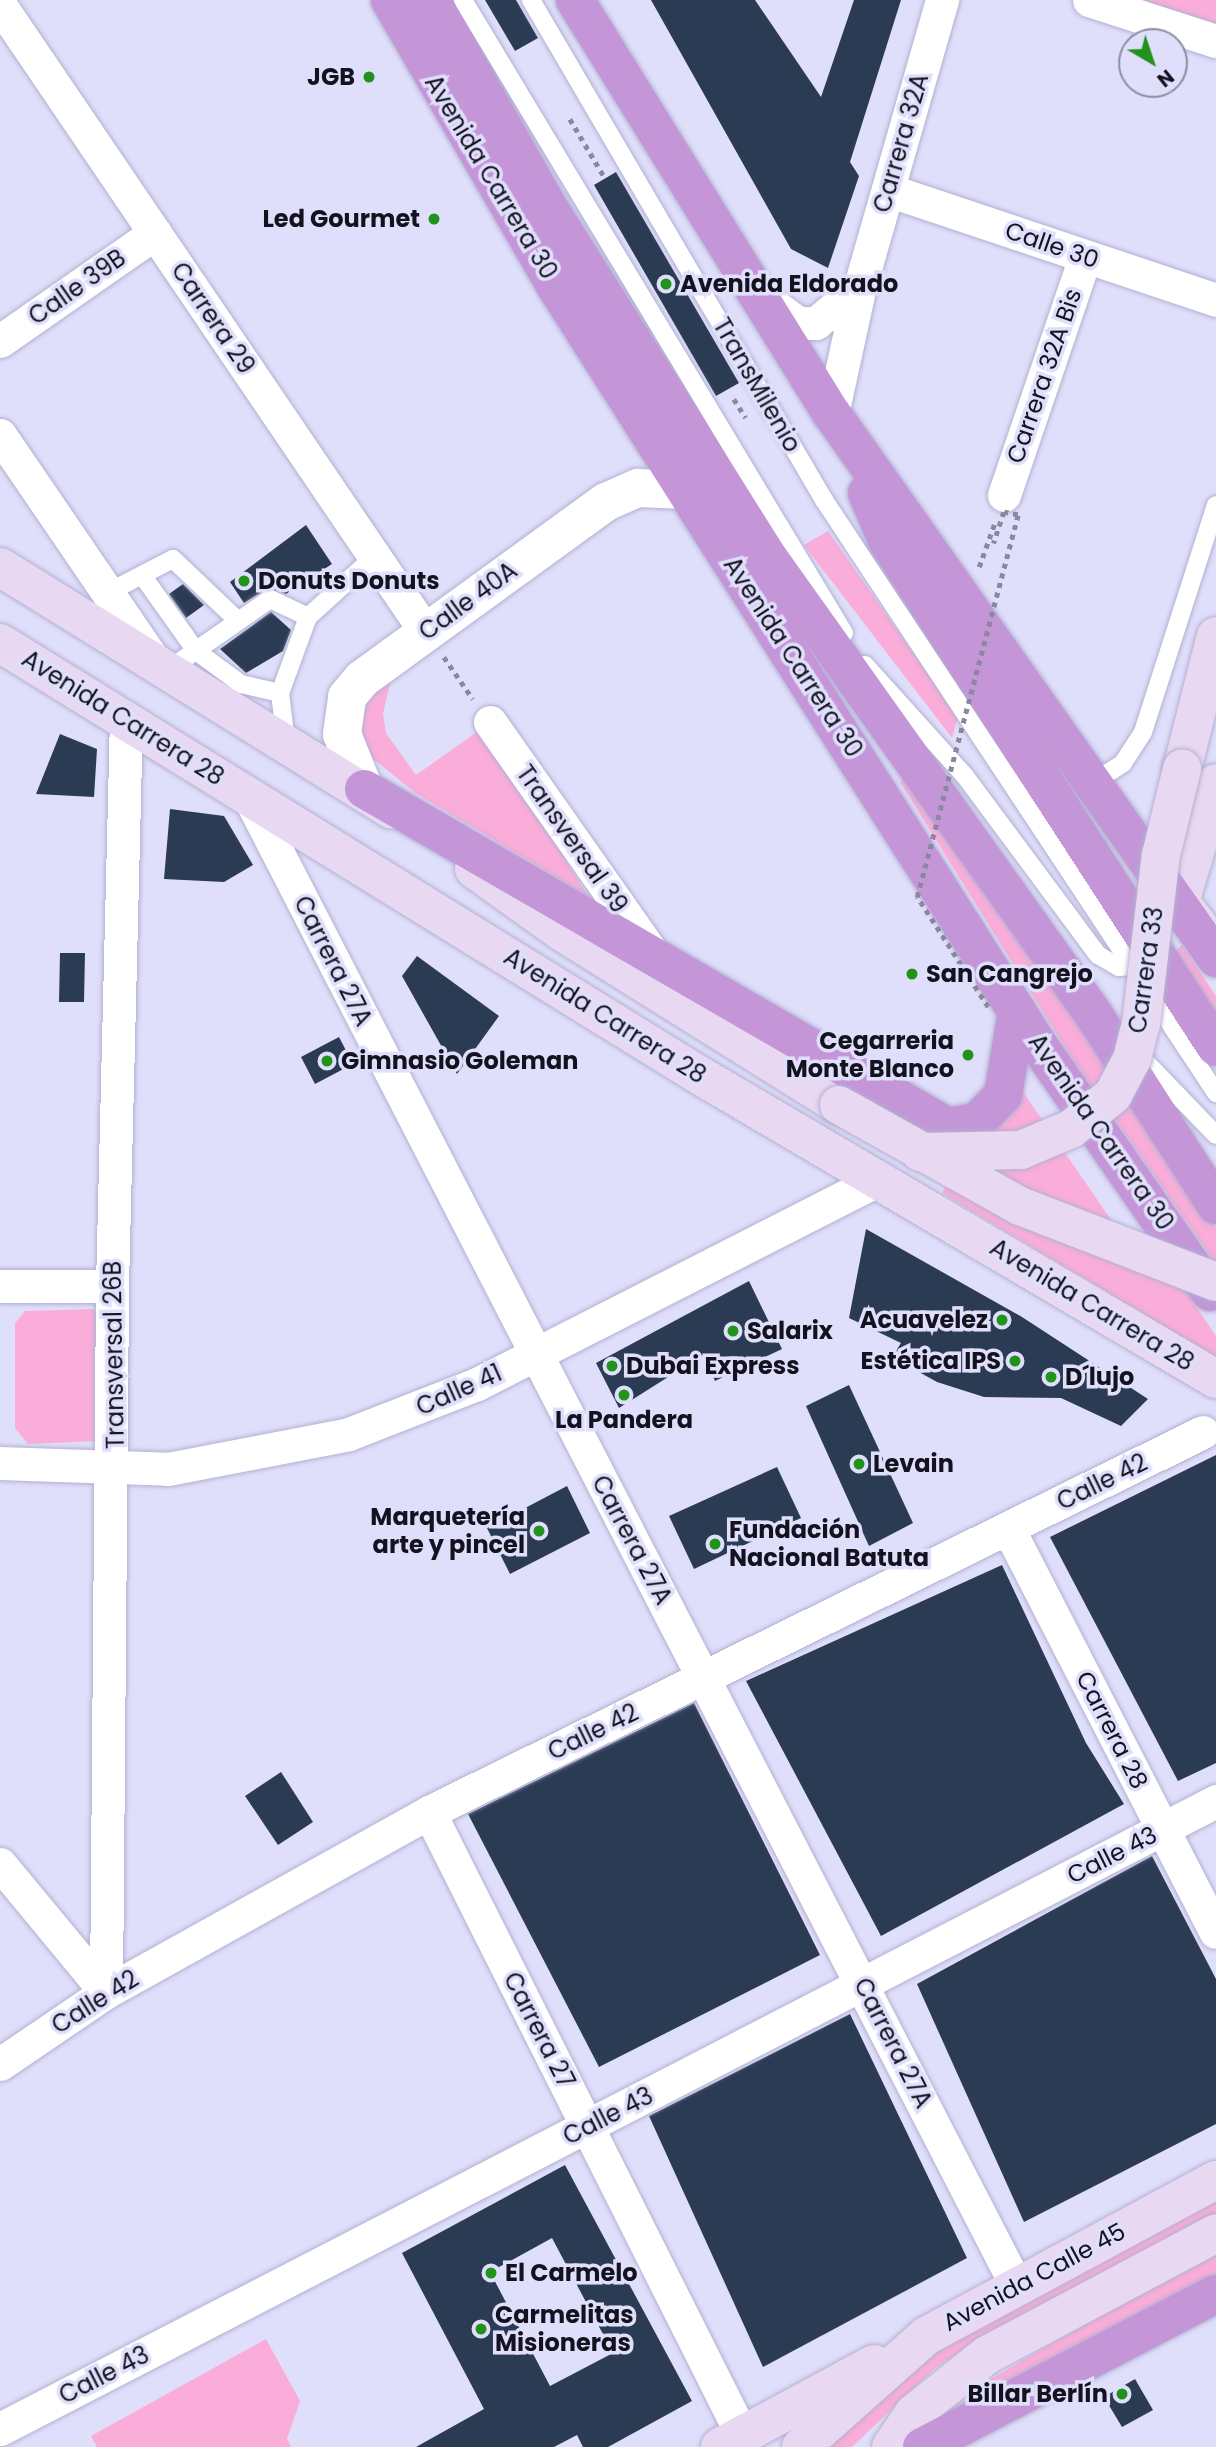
<!DOCTYPE html>
<html>
<head>
<meta charset="utf-8">
<style>
  body { margin:0 }
  #map { position:relative; width:1216px; height:2447px; overflow:hidden; background:#e0dffb; font-family:Poppins,sans-serif }
  div>[style] { position:absolute }
  [style*='--x'] { left:calc(var(--x)*1px); top:calc(var(--y)*1px); width:calc(var(--w)*1px); rotate:calc(var(--a)*1deg) }
  .green>* { inset:0; background:#faadd9 }
  .building>* { inset:0; background:#2b3b53 }
  .path>* { height:4.5px; margin-top:-2.25px; transform-origin:0; background:repeating-linear-gradient(90deg,#89889d 0 5px,transparent 0 10px) }
  .roads { filter:drop-shadow(0 0 2px #b2b1d2) drop-shadow(0 0 2px #b2b1d2) }
  .service>* { height:18px; margin:-9px; padding:0 9px; transform-origin:9px; border-radius:9px; background:#fff }
  .minor>* { height:33px; margin:-16.5px; padding:0 16.5px; transform-origin:16.5px; border-radius:16.5px; background:#fff }
  .tertiary>* { height:38px; margin:-19px; padding:0 19px; transform-origin:19px; border-radius:19px; background:#fff }
  .secondary>* { height:38px; margin:-19px; padding:0 19px; transform-origin:19px; border-radius:19px; background:#e9d8f1 }
  .trunk>* { height:38px; margin:-19px; padding:0 19px; transform-origin:19px; border-radius:19px; background:#c496d8 }
  .path-bridge>* { height:4.5px; margin-top:-2.25px; transform-origin:0; background:repeating-linear-gradient(90deg,#89889d 0 5px,transparent 0 10px) }
  .bridges { filter:drop-shadow(0 0 2px #b2b1d2) drop-shadow(0 0 2px #b2b1d2) }
  .secondary-bridge>* { height:38px; margin:-19px; padding:0 19px; transform-origin:19px; border-radius:19px; background:#e9d8f1 }
  .dots>* { width:19px; height:19px; translate:-50% -50%; box-sizing:border-box; border:4px solid #e0dffb; border-radius:50% }
  span { translate:-50% -50%; white-space:nowrap; text-align:center; line-height:1.15; -webkit-text-stroke:7px #e0dffb; paint-order:stroke }
  .poi-label { font-size:24px; color:#13121e; font-weight:700 }
  .right { translate:-100% -50%; text-align:right }
  .left { translate:0 -50%; text-align:left }
  .street-label { font-size:24px; color:#13121e }
  .north { position:absolute; left:1118px; top:28px; width:70px; height:70px; box-sizing:border-box; background:#e0dffb; border:2px solid #8e8da3; border-radius:50%; rotate:141deg; font-size:19px; font-weight:700; line-height:28px; text-align:center; color:#13121e }
  .north::after { content:''; display:block; margin:auto; width:24px; height:32px; background:#21921c; clip-path:polygon(50% 0,100% 100%,50% 72%,0 100%) }
</style>
</head>
<body>
<div id="map">
  <div class="green">
    <i style="clip-path:polygon(1118px 0,1216px 0,1216px 32px)"></i>
    <i style="clip-path:polygon(828px 531px,958px 717px,952px 738px,804px 545px)"></i>
    <i style="clip-path:polygon(382px 672px,390px 683px,383px 714px,386px 733px,416px 775px,484px 727px,588px 896px,417px 794px,372px 758px,355px 728px,361px 697px)"></i>
    <i style="clip-path:polygon(909px 774px,1216px 1228px,1216px 1264px,1068px 1052px,900px 782px)"></i>
    <i style="clip-path:polygon(1182px 945px,1216px 996px,1216px 1032px,1165px 961px)"></i>
    <i style="clip-path:polygon(1021px 1089px,1114px 1224px,1148px 1236px,1216px 1336px,1216px 1357px,942px 1193px,966px 1142px)"></i>
    <i style="clip-path:polygon(93px 1309px,102px 1323px,95px 1441px,28px 1444px,15px 1428px,15px 1323px,25px 1311px)"></i>
    <i style="clip-path:polygon(1216px 2192px,1216px 2220px,985px 2335px,934px 2369px,852px 2447px,823px 2447px,928px 2346px)"></i>
    <i style="clip-path:polygon(1216px 2248px,1216px 2283px,943px 2423px,989px 2380px)"></i>
    <i style="clip-path:polygon(266px 2339px,300px 2401px,287px 2439px,291px 2447px,97px 2447px,91px 2436px)"></i>
  </div>
  <div class="building">
    <i style="clip-path:polygon(485px 0,516px 0,538px 38px,515px 51px)"></i>
    <i style="clip-path:polygon(651px 0,755px 0,821px 97px,854px 0,901px 0,850px 162px,859px 176px,828px 268px,791px 249px)"></i>
    <i style="clip-path:polygon(616px 172px,739px 383px,716px 396px,594px 185px)"></i>
    <i style="clip-path:polygon(306px 525px,332px 564px,286px 594px,268px 588px,244px 603px,230px 582px)"></i>
    <i style="clip-path:polygon(183px 584px,204px 605px,186px 618px,169px 594px)"></i>
    <i style="clip-path:polygon(271px 612px,291px 630px,283px 651px,246px 673px,220px 649px)"></i>
    <i style="clip-path:polygon(60px 734px,97px 749px,94px 797px,36px 794px)"></i>
    <i style="clip-path:polygon(170px 809px,224px 816px,253px 865px,224px 882px,164px 879px)"></i>
    <i style="clip-path:polygon(60px 953px,85px 953px,84px 1002px,59px 1002px)"></i>
    <i style="clip-path:polygon(417px 956px,499px 1016px,457px 1074px,402px 976px)"></i>
    <i style="clip-path:polygon(339px 1037px,353px 1064px,315px 1084px,301px 1057px)"></i>
    <i style="clip-path:polygon(866px 1229px,1022px 1317px,1148px 1399px,1121px 1426px,1061px 1398px,984px 1397px,937px 1382px,892px 1357px,901px 1343px,849px 1318px)"></i>
    <i style="clip-path:polygon(749px 1281px,782px 1349px,715px 1381px,703px 1355px,619px 1408px,596px 1363px)"></i>
    <i style="clip-path:polygon(849px 1385px,913px 1523px,869px 1546px,806px 1406px)"></i>
    <i style="clip-path:polygon(1216px 1455px,1216px 1763px,1178px 1781px,1050px 1537px)"></i>
    <i style="clip-path:polygon(777px 1467px,801px 1518px,694px 1569px,669px 1516px)"></i>
    <i style="clip-path:polygon(567px 1486px,590px 1533px,510px 1574px,487px 1528px)"></i>
    <i style="clip-path:polygon(1002px 1565px,1086px 1743px,1124px 1804px,881px 1936px,746px 1681px)"></i>
    <i style="clip-path:polygon(694px 1703px,820px 1955px,599px 2067px,468px 1814px)"></i>
    <i style="clip-path:polygon(281px 1772px,313px 1822px,278px 1845px,245px 1796px)"></i>
    <i style="clip-path:polygon(1152px 1856px,1216px 1979px,1216px 2124px,1024px 2222px,917px 1984px)"></i>
    <i style="clip-path:polygon(850px 2014px,967px 2258px,763px 2367px,649px 2116px)"></i>
    <i style="clip-path:polygon(evenodd,565px 2165px,692px 2401px,608px 2447px,583px 2447px,577px 2435px,554px 2447px,416px 2447px,484px 2409px,402px 2253px,565px 2165px,552px 2238px,613px 2353px,550px 2386px,490px 2272px,552px 2238px)"></i>
    <i style="clip-path:polygon(1135px 2379px,1153px 2410px,1122px 2427px,1104px 2397px)"></i>
  </div>
  <div class="path">
    <i style="--x:570;--y:119;--w:69;--a:59.3"></i>
    <i style="--x:734;--y:399;--w:22;--a:58"></i>
    <i style="--x:979;--y:567;--w:48;--a:-70.4"></i>
    <i style="--x:444;--y:657;--w:51;--a:55.4"></i>
  </div>
  <div class="roads">
    <div class="service">
      <i style="--x:463;--y:0;--w:739;--a:58.96"></i>
      <i style="--x:531;--y:0;--w:580;--a:59.63"></i>
      <i style="--x:824;--y:500;--w:711;--a:56.53"></i>
      <i style="--x:142;--y:575;--w:93;--a:54.6"></i>
      <i style="--x:196;--y:651;--w:56;--a:36.3"></i>
      <i style="--x:241;--y:684;--w:40;--a:13"></i>
      <i style="--x:107;--y:593;--w:74;--a:-27.3"></i>
      <i style="--x:173;--y:559;--w:90;--a:43.6"></i>
      <i style="--x:308;--y:617;--w:91;--a:-42.3"></i>
      <i style="--x:865;--y:665;--w:149;--a:48"></i>
      <i style="--x:965;--y:776;--w:223;--a:53.4"></i>
      <i style="--x:1098;--y:955;--w:24;--a:30"></i>
      <i style="--x:1119;--y:967;--w:19;--a:-6"></i>
      <i style="--x:168;--y:670;--w:124;--a:-34.8"></i>
      <i style="--x:270;--y:599;--w:42;--a:25.3"></i>
      <i style="--x:308;--y:617;--w:81;--a:110.2"></i>
      <i style="--x:280;--y:693;--w:49;--a:83"></i>
      <i style="--x:1090;--y:784;--w:39;--a:-32"></i>
      <i style="--x:1123;--y:763;--w:37;--a:-57"></i>
      <i style="--x:1143;--y:732;--w:238;--a:-72.2"></i>
      <i style="--x:1138;--y:1054;--w:112;--a:46.1"></i>
    </div>
    <div class="minor">
      <i style="--x:1089;--y:0;--w:133;--a:17.9"></i>
      <i style="--x:0;--y:5;--w:757;--a:55.83"></i>
      <i style="--x:888;--y:190;--w:346;--a:18.5"></i>
      <i style="--x:764;--y:298;--w:42;--a:36.3"></i>
      <i style="--x:798;--y:323;--w:18;--a:0"></i>
      <i style="--x:816;--y:323;--w:57;--a:-40.1"></i>
      <i style="--x:0;--y:341;--w:189;--a:-34.9"></i>
      <i style="--x:832;--y:414;--w:131;--a:-77.7"></i>
      <i style="--x:860;--y:286;--w:298;--a:-74"></i>
      <i style="--x:0;--y:435;--w:273;--a:55.7"></i>
      <i style="--x:1004;--y:495;--w:251;--a:-71.2"></i>
      <i style="--x:490;--y:722;--w:285;--a:54.9"></i>
      <i style="--x:249;--y:797;--w:1672;--a:62.73"></i>
      <i style="--x:0;--y:1286;--w:112;--a:0"></i>
      <i style="--x:0;--y:1463;--w:168;--a:2"></i>
      <i style="--x:168;--y:1469;--w:184;--a:-10.9"></i>
      <i style="--x:349;--y:1434;--w:137;--a:-21.3"></i>
      <i style="--x:477;--y:1384;--w:452;--a:-27"></i>
      <i style="--x:1008;--y:1528;--w:454;--a:62.8"></i>
      <i style="--x:429;--y:1812;--w:697;--a:63.32"></i>
      <i style="--x:0;--y:1864;--w:166;--a:50.4"></i>
      <i style="--x:106;--y:1992;--w:706;--a:-89.51"></i>
      <i style="--x:112;--y:1286;--w:568;--a:-88.59"></i>
      <i style="--x:0;--y:2064;--w:128;--a:-34.2"></i>
      <i style="--x:106;--y:1992;--w:370;--a:-29.1"></i>
      <i style="--x:429;--y:1812;--w:862;--a:-26.15"></i>
      <i style="--x:0;--y:2429;--w:1369;--a:-27.31"></i>
    </div>
    <div class="tertiary">
      <i style="--x:364;--y:789;--w:59;--a:-111.8"></i>
      <i style="--x:342;--y:734;--w:37;--a:-82"></i>
      <i style="--x:347;--y:697;--w:23;--a:-50"></i>
      <i style="--x:362;--y:679;--w:301;--a:-36"></i>
      <i style="--x:606;--y:502;--w:35;--a:-24"></i>
      <i style="--x:638;--y:488;--w:48;--a:2.4"></i>
    </div>
    <div class="secondary">
      <i style="--x:0;--y:567;--w:460;--a:31.8"></i>
      <i style="--x:0;--y:643;--w:822;--a:31.72"></i>
      <i style="--x:699;--y:1075;--w:600;--a:30.46"></i>
      <i style="--x:1182;--y:769;--w:137;--a:-75.7"></i>
      <i style="--x:474;--y:869;--w:108;--a:35.6"></i>
      <i style="--x:562;--y:932;--w:327;--a:32"></i>
      <i style="--x:1199;--y:926;--w:31;--a:-128"></i>
      <i style="--x:1180;--y:902;--w:124;--a:-73.2"></i>
      <i style="--x:720;--y:2447;--w:175;--a:-28.3"></i>
      <i style="--x:801;--y:2447;--w:167;--a:-41.6"></i>
      <i style="--x:926;--y:2336;--w:329;--a:-28.3"></i>
      <i style="--x:891;--y:2447;--w:41;--a:-55.9"></i>
      <i style="--x:914;--y:2413;--w:93;--a:-38.5"></i>
      <i style="--x:987;--y:2355;--w:259;--a:-28"></i>
    </div>
    <div class="trunk">
      <i style="--x:390;--y:0;--w:329;--a:59.9"></i>
      <i style="--x:555;--y:285;--w:898;--a:57.55"></i>
      <i style="--x:1037;--y:1043;--w:303;--a:55.2"></i>
      <i style="--x:431;--y:0;--w:236;--a:60.5"></i>
      <i style="--x:547;--y:205;--w:416;--a:57.9"></i>
      <i style="--x:768;--y:557;--w:562;--a:54.56"></i>
      <i style="--x:1094;--y:1015;--w:226;--a:57.3"></i>
      <i style="--x:575;--y:0;--w:487;--a:58.2"></i>
      <i style="--x:832;--y:414;--w:666;--a:54.78"></i>
      <i style="--x:867;--y:493;--w:51;--a:66.9"></i>
      <i style="--x:887;--y:540;--w:604;--a:57.02"></i>
      <i style="--x:364;--y:789;--w:675;--a:30.06"></i>
      <i style="--x:948;--y:1127;--w:29;--a:-10"></i>
      <i style="--x:977;--y:1122;--w:37;--a:-46"></i>
      <i style="--x:1003;--y:1095;--w:85;--a:-80.5"></i>
      <i style="--x:922;--y:2447;--w:331;--a:-27.5"></i>
    </div>
  </div>
  <div class="path-bridge">
    <i style="--x:988;--y:1007;--w:131;--a:-122.8"></i>
    <i style="--x:917;--y:897;--w:395;--a:-75.2"></i>
    <i style="--x:1018;--y:515;--w:14;--a:-168"></i>
    <i style="--x:1004;--y:512;--w:33;--a:108"></i>
  </div>
  <div class="bridges">
    <div class="secondary-bridge">
      <i style="--x:839;--y:1105;--w:207;--a:29.2"></i>
      <i style="--x:1020;--y:1206;--w:210;--a:21.2"></i>
      <i style="--x:920;--y:1152;--w:101;--a:-1.1"></i>
      <i style="--x:1021;--y:1150;--w:54;--a:-22.8"></i>
      <i style="--x:1071;--y:1129;--w:54;--a:-39"></i>
      <i style="--x:1113;--y:1095;--w:41;--a:-62.2"></i>
      <i style="--x:1132;--y:1059;--w:36;--a:-76"></i>
      <i style="--x:1141;--y:1024;--w:170;--a:-83.3"></i>
      <i style="--x:1161;--y:855;--w:89;--a:-76.3"></i>
    </div>
  </div>
  <div class="dots">
    <i style="left:369px;top:77px;background:#21921c"></i>
    <i style="left:434px;top:219px;background:#21921c"></i>
    <i style="left:666px;top:284px;background:#21921c"></i>
    <i style="left:244px;top:581px;background:#21921c"></i>
    <i style="left:912px;top:974px;background:#21921c"></i>
    <i style="left:968px;top:1055px;background:#21921c"></i>
    <i style="left:327px;top:1061px;background:#21921c"></i>
    <i style="left:1002px;top:1320px;background:#21921c"></i>
    <i style="left:733px;top:1331px;background:#21921c"></i>
    <i style="left:1015px;top:1361px;background:#21921c"></i>
    <i style="left:612px;top:1366px;background:#21921c"></i>
    <i style="left:1051px;top:1377px;background:#21921c"></i>
    <i style="left:624px;top:1395px;background:#21921c"></i>
    <i style="left:859px;top:1464px;background:#21921c"></i>
    <i style="left:539px;top:1531px;background:#21921c"></i>
    <i style="left:715px;top:1544px;background:#21921c"></i>
    <i style="left:491px;top:2273px;background:#21921c"></i>
    <i style="left:481px;top:2329px;background:#21921c"></i>
    <i style="left:1122px;top:2394px;background:#21921c"></i>
  </div>
  <div class="poi-label">
    <span class="right" style="left:355px;top:77px">JGB</span>
    <span class="right" style="left:420px;top:219px">Led Gourmet</span>
    <span class="left" style="left:680px;top:284px">Avenida Eldorado</span>
    <span class="left" style="left:258px;top:581px">Donuts Donuts</span>
    <span class="left" style="left:926px;top:974px">San Cangrejo</span>
    <span class="right" style="left:954px;top:1055px">Cegarreria<br>Monte Blanco</span>
    <span class="left" style="left:341px;top:1061px">Gimnasio Goleman</span>
    <span class="right" style="left:988px;top:1320px">Acuavelez</span>
    <span class="left" style="left:747px;top:1331px">Salarix</span>
    <span class="right" style="left:1001px;top:1361px">Estética IPS</span>
    <span class="left" style="left:626px;top:1366px">Dubai Express</span>
    <span class="left" style="left:1065px;top:1377px">D´lujo</span>
    <span style="left:624px;top:1420px">La Pandera</span>
    <span class="left" style="left:873px;top:1464px">Levain</span>
    <span class="right" style="left:525px;top:1531px">Marquetería<br>arte y pincel</span>
    <span class="left" style="left:729px;top:1544px">Fundación<br>Nacional Batuta</span>
    <span class="left" style="left:505px;top:2273px">El Carmelo</span>
    <span class="left" style="left:495px;top:2329px">Carmelitas<br>Misioneras</span>
    <span class="right" style="left:1108px;top:2394px">Billar Berlín</span>
  </div>
  <div class="street-label">
    <span style="left:901px;top:143px;rotate:-74deg">Carrera 32A</span>
    <span style="left:491px;top:177px;rotate:59deg">Avenida Carrera 30</span>
    <span style="left:1052px;top:245px;rotate:19deg">Calle 30</span>
    <span style="left:77px;top:287px;rotate:-35deg">Calle 39B</span>
    <span style="left:213px;top:318px;rotate:56deg">Carrera 29</span>
    <span style="left:1044px;top:376px;rotate:-71deg">Carrera 32A Bis</span>
    <span style="left:757px;top:385px;rotate:60deg">TransMilenio</span>
    <span style="left:468px;top:601px;rotate:-36deg">Calle 40A</span>
    <span style="left:793px;top:657px;rotate:57deg">Avenida Carrera 30</span>
    <span style="left:123px;top:718px;rotate:32deg">Avenida Carrera 28</span>
    <span style="left:572px;top:839px;rotate:55deg">Transversal 39</span>
    <span style="left:333px;top:961px;rotate:63deg">Carrera 27A</span>
    <span style="left:1146px;top:970px;rotate:-82deg">Carrera 33</span>
    <span style="left:605px;top:1016px;rotate:32deg">Avenida Carrera 28</span>
    <span style="left:1101px;top:1132px;rotate:55deg">Avenida Carrera 30</span>
    <span style="left:1092px;top:1305px;rotate:31deg">Avenida Carrera 28</span>
    <span style="left:114px;top:1355px;rotate:-91deg">Transversal 26B</span>
    <span style="left:459px;top:1390px;rotate:-24deg">Calle 41</span>
    <span style="left:1102px;top:1482px;rotate:-26deg">Calle 42</span>
    <span style="left:632px;top:1540px;rotate:62deg">Carrera 27A</span>
    <span style="left:1112px;top:1730px;rotate:63deg">Carrera 28</span>
    <span style="left:593px;top:1732px;rotate:-26deg">Calle 42</span>
    <span style="left:1112px;top:1855px;rotate:-27deg">Calle 43</span>
    <span style="left:95px;top:2002px;rotate:-32deg">Calle 42</span>
    <span style="left:539px;top:2030px;rotate:63deg">Carrera 27</span>
    <span style="left:893px;top:2043px;rotate:63deg">Carrera 27A</span>
    <span style="left:608px;top:2116px;rotate:-27deg">Calle 43</span>
    <span style="left:1034px;top:2277px;rotate:-28deg">Avenida Calle 45</span>
    <span style="left:104px;top:2375px;rotate:-27deg">Calle 43</span>
  </div>
  <div class="north">N</div>
</div>
</body>
</html>
